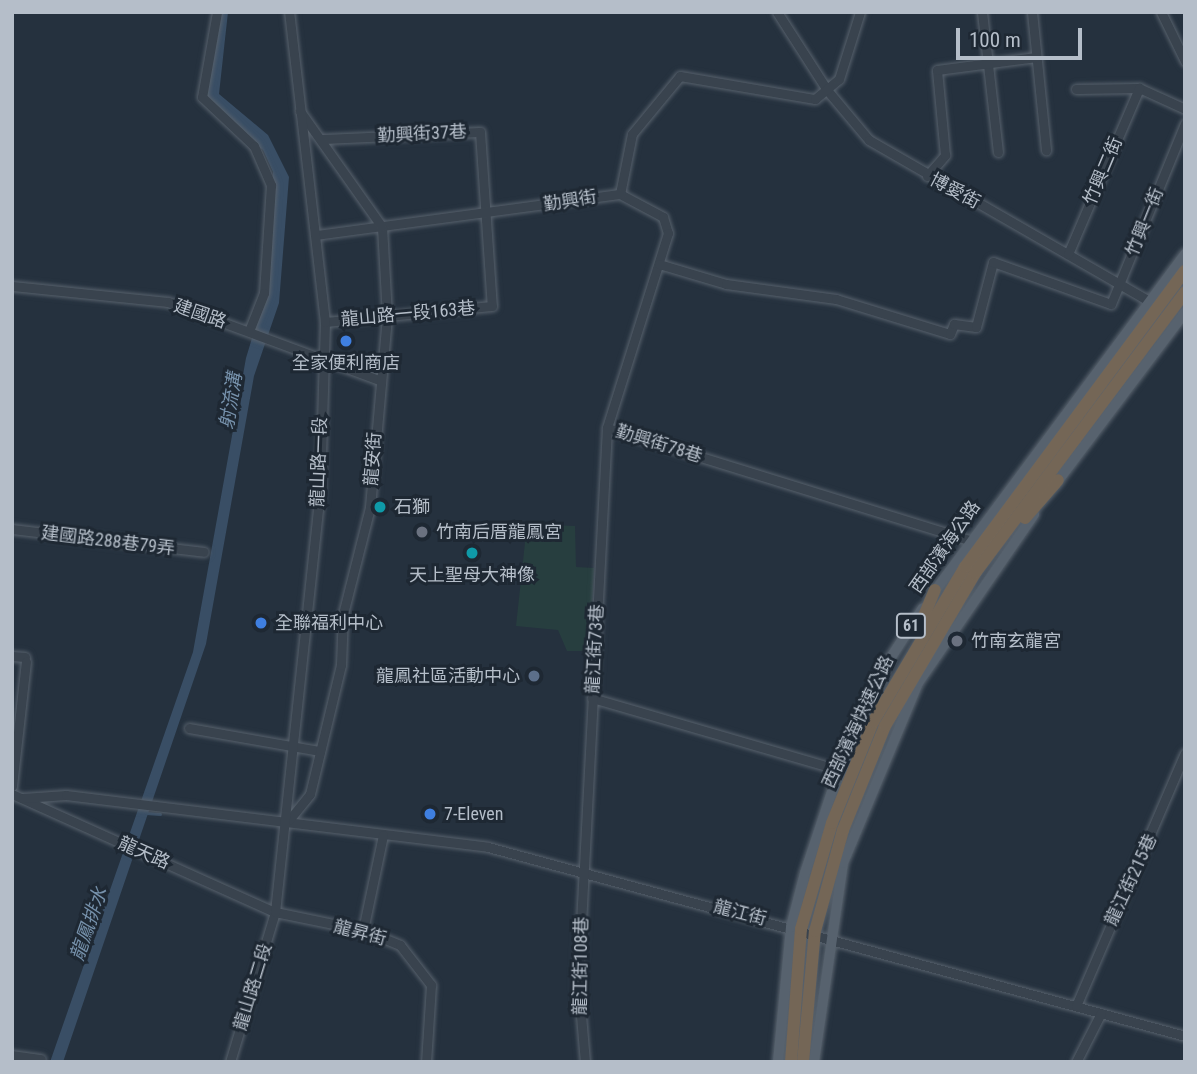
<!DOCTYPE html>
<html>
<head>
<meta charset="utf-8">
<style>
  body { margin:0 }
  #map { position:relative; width:1197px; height:1074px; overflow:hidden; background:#25313e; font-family:"Roboto Condensed","Noto Sans TC",sans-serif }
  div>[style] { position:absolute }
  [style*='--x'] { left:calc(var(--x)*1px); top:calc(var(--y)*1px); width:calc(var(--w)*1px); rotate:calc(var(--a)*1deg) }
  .green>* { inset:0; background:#273e3f }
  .water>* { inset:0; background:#394e65 }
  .stream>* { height:2.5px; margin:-1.25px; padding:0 1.25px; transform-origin:1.25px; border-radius:1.25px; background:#394e65 }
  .roads { filter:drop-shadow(0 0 2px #57616c) drop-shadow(0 0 2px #57616c) }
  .minor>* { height:9px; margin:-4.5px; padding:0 4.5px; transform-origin:4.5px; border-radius:4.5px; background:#39434e }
  .major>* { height:10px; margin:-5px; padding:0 5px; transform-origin:5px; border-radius:5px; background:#57626e }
  .highway>* { height:12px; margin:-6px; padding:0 6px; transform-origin:6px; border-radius:6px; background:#746656 }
  .dots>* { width:19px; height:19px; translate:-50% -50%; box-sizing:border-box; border:4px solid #1e2833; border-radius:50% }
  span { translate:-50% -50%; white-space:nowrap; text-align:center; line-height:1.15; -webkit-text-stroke:6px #1e2833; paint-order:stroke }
  .shield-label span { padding:2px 5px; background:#1e2833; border:2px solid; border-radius:5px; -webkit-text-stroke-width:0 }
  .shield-label { font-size:16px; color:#b5bec9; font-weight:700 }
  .street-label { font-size:18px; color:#b5bec9 }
  .poi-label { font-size:18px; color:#b5bec9 }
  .left { translate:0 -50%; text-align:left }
  .right { translate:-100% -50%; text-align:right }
  .water-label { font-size:19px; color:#7691ab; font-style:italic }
  .frame { position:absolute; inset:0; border:14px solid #b5bec9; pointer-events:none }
  .scale { position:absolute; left:956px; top:28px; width:126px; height:32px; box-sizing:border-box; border:4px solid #b5bec9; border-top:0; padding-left:9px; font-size:21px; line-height:24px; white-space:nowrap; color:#b5bec9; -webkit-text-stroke:5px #1e2833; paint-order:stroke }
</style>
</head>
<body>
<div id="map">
  <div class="green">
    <i style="clip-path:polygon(527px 524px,575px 526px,576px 567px,594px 568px,590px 651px,567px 651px,558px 630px,516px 626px)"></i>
  </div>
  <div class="water">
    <i style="clip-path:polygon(221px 12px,228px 12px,219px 94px,268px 135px,289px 177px,279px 303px,254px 376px,206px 644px,63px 1062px,50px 1062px,193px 652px,246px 358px,269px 282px,273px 172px,263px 150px,225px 120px,207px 96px)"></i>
  </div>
  <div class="stream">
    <i style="--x:146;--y:813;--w:14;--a:4"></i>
  </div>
  <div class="roads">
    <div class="minor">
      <i style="--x:217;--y:12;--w:86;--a:100"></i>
      <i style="--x:202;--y:97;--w:71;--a:43.3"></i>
      <i style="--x:254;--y:146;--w:43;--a:66.4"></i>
      <i style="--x:271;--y:185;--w:108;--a:93.7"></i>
      <i style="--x:264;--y:293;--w:41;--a:111.5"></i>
      <i style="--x:777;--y:12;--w:93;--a:57.3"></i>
      <i style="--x:827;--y:90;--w:65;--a:50"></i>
      <i style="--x:869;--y:140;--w:329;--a:29.9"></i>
      <i style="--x:982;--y:12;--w:141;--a:83.5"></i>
      <i style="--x:1032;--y:12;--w:139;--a:84.2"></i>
      <i style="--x:1161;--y:12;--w:55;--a:63.9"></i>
      <i style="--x:1076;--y:89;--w:63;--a:-0.9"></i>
      <i style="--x:1139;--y:88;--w:51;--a:24.5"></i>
      <i style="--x:323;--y:139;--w:157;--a:-2.6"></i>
      <i style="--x:480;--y:132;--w:174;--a:86.1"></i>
      <i style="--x:492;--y:306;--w:168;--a:174.5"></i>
      <i style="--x:927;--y:176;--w:28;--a:-49"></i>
      <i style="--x:945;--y:155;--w:85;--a:-95.4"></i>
      <i style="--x:937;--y:70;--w:100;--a:-7.5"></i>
      <i style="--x:620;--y:194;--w:49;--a:28.1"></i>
      <i style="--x:663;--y:217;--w:17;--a:73"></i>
      <i style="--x:668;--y:233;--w:204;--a:107.4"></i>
      <i style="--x:607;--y:428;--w:379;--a:17.2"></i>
      <i style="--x:620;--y:194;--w:61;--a:-78.7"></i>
      <i style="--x:632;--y:134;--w:75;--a:-50.4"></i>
      <i style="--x:680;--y:76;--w:137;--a:9.7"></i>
      <i style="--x:815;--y:99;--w:31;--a:-40"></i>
      <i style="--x:839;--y:79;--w:70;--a:-72.6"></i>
      <i style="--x:316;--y:235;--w:307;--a:-7.7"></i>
      <i style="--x:1068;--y:254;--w:181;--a:-66.8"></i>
      <i style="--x:659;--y:264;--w:70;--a:16.6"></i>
      <i style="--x:726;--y:284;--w:111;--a:7.8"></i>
      <i style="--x:836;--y:299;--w:119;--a:17.1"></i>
      <i style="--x:950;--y:334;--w:11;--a:-68"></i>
      <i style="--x:954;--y:324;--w:22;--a:8"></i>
      <i style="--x:976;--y:327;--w:67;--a:-75.3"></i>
      <i style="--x:993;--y:262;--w:125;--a:19.6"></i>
      <i style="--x:1111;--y:304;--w:195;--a:-67.7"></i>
      <i style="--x:12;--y:286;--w:157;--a:5.9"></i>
      <i style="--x:168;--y:302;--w:225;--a:20.3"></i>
      <i style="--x:12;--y:529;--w:193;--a:6.8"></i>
      <i style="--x:12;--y:656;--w:13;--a:4"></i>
      <i style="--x:592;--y:698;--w:258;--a:16.2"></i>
      <i style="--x:189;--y:728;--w:133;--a:10"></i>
      <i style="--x:12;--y:786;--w:125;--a:-83.6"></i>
      <i style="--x:12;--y:794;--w:288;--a:24.2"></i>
      <i style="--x:275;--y:912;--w:90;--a:11.6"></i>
      <i style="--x:363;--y:930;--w:40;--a:22"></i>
      <i style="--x:400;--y:945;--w:51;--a:52.2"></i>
      <i style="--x:431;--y:985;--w:77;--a:93.7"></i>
      <i style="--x:23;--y:798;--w:43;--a:-4"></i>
      <i style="--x:66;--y:795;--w:425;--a:7"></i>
      <i style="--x:488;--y:847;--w:722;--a:15.17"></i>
      <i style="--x:289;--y:820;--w:33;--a:-51"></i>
      <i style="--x:310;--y:794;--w:133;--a:-76.5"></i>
      <i style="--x:341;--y:665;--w:51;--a:-87.8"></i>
      <i style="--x:343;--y:614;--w:110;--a:-75.8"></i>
      <i style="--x:370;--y:507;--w:192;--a:-84.9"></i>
      <i style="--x:387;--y:316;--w:89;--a:-93.2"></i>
      <i style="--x:382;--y:227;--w:142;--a:-125.3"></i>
      <i style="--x:363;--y:930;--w:97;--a:-78.1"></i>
      <i style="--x:1076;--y:1006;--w:275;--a:-66.7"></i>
      <i style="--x:12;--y:1055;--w:29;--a:8"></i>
      <i style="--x:230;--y:1062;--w:157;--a:-73.3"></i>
      <i style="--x:275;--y:912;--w:424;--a:-83.9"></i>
      <i style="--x:320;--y:490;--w:168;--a:-88.3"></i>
      <i style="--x:325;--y:322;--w:312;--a:-96.6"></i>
      <i style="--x:585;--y:1062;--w:81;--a:-94.9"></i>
      <i style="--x:578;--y:981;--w:554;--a:-87"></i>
      <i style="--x:1076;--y:1062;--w:55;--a:-63"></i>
    </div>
    <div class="major">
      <i style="--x:1054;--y:486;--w:218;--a:-53"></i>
      <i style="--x:932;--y:595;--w:425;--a:-53.4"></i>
      <i style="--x:778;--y:1062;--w:136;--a:-84.5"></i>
      <i style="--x:791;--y:927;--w:56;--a:-75.5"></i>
      <i style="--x:805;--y:873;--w:99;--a:-71.7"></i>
      <i style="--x:836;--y:779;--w:128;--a:-66"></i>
      <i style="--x:888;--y:662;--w:64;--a:-57.1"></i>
      <i style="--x:814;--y:1062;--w:201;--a:-81.7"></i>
      <i style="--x:843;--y:863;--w:195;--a:-67.4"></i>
      <i style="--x:918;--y:683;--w:205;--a:-55.5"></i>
    </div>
    <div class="highway">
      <i style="--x:1025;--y:518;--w:50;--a:-49"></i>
      <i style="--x:920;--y:625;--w:38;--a:-67"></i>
      <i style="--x:791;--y:1062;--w:133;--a:-85.7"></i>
      <i style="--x:801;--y:929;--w:110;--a:-73.7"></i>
      <i style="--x:832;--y:823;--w:109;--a:-67.9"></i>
      <i style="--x:873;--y:722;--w:180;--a:-59.3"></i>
      <i style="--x:965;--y:567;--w:369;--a:-53.4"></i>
      <i style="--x:803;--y:1062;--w:132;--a:-84.8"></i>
      <i style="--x:815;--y:931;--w:105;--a:-74.5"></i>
      <i style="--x:843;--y:830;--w:112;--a:-68"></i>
      <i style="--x:885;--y:726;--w:178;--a:-59.5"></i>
      <i style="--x:975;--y:573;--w:351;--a:-53.2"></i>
    </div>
  </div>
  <div class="dots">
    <i style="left:346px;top:341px;background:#3f7fe0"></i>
    <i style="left:380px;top:507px;background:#0f9aa8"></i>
    <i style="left:422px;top:532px;background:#6b7280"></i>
    <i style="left:472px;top:553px;background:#0f9aa8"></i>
    <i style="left:261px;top:623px;background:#3f7fe0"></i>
    <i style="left:957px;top:641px;background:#6b7280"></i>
    <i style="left:534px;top:676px;background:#5c6f8a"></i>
    <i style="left:430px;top:814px;background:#3f7fe0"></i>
  </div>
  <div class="shield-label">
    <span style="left:911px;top:626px">61</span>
  </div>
  <div class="street-label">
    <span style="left:422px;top:134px;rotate:-3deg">勤興街37巷</span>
    <span style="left:1103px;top:171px;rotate:-67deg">竹興二街</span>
    <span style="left:955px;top:191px;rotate:28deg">博愛街</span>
    <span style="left:570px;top:201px;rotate:-9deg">勤興街</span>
    <span style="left:1145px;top:222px;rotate:-68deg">竹興一街</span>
    <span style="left:200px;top:314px;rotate:19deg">建國路</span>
    <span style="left:408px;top:314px;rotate:-5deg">龍山路一段163巷</span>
    <span style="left:659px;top:444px;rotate:17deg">勤興街78巷</span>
    <span style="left:373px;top:459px;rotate:-86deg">龍安街</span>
    <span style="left:319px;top:462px;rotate:-88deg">龍山路一段</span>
    <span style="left:108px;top:541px;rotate:7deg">建國路288巷79弄</span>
    <span style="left:945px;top:547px;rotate:-55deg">西部濱海公路</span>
    <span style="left:595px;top:649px;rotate:-87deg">龍江街73巷</span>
    <span style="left:858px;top:722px;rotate:-65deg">西部濱海快速公路</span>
    <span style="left:144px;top:853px;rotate:24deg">龍天路</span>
    <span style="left:1131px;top:880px;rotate:-65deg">龍江街215巷</span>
    <span style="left:740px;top:913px;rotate:15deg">龍江街</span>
    <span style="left:360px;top:933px;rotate:15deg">龍昇街</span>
    <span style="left:581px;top:966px;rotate:-89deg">龍江街108巷</span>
    <span style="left:253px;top:987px;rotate:-73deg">龍山路二段</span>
  </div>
  <div class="poi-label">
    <span style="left:346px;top:363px">全家便利商店</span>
    <span class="left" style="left:394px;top:507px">石獅</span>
    <span class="left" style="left:436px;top:532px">竹南后厝龍鳳宮</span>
    <span style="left:472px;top:575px">天上聖母大神像</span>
    <span class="left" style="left:275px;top:623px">全聯福利中心</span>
    <span class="left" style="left:971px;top:641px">竹南玄龍宮</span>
    <span class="right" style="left:520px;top:676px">龍鳳社區活動中心</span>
    <span class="left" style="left:444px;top:814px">7-Eleven</span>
  </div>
  <div class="water-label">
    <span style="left:231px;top:401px;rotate:-81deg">射流溝</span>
    <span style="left:89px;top:924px;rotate:-71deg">龍鳳排水</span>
  </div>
  <div class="frame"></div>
  <div class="scale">100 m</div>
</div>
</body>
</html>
